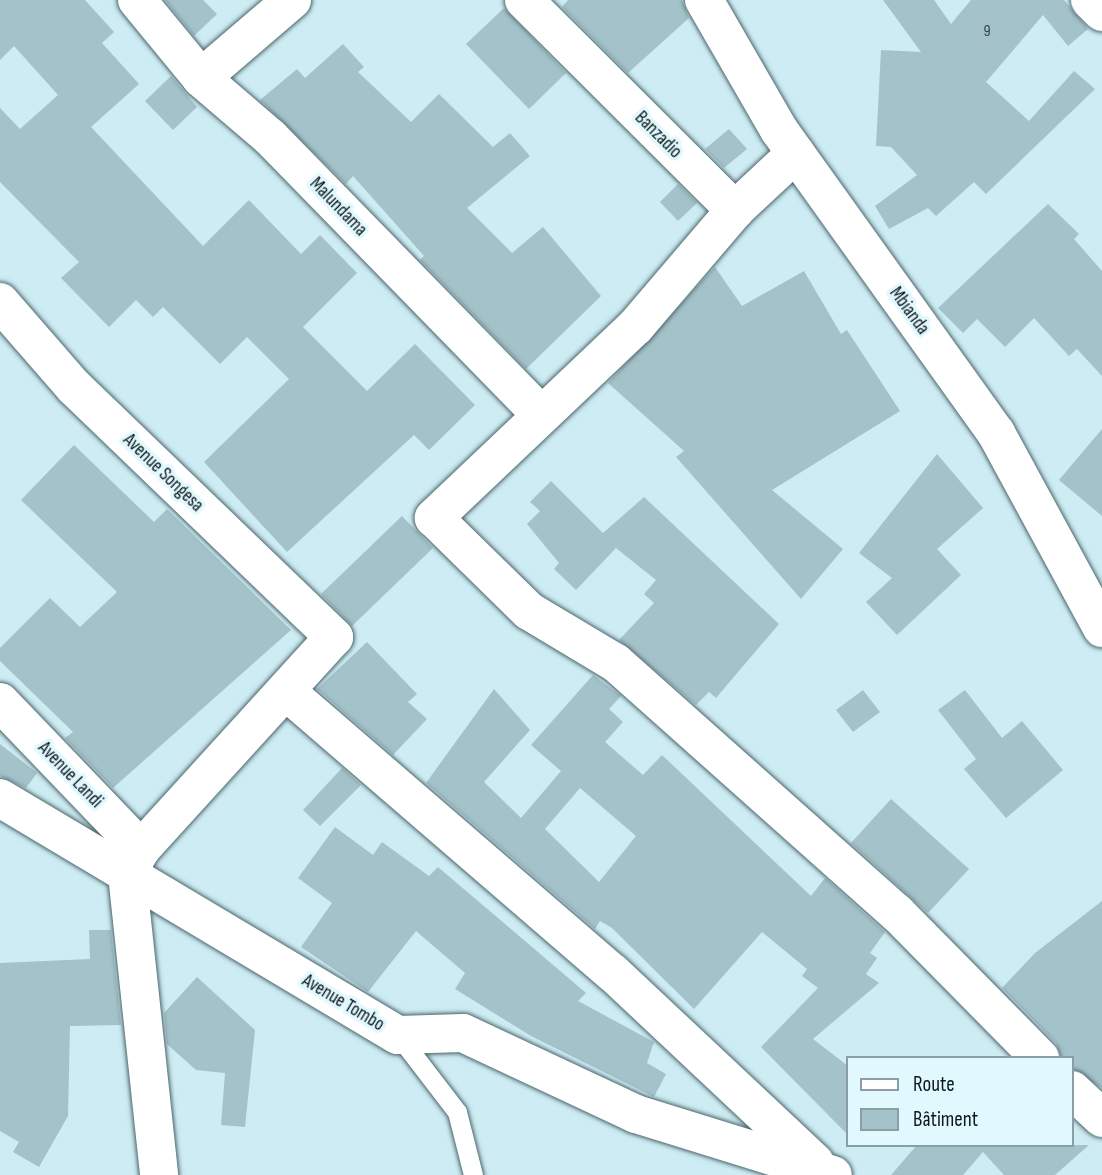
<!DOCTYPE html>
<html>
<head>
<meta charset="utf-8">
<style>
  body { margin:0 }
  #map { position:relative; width:1102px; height:1175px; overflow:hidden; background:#cdecf3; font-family:"Sofia Sans Condensed",sans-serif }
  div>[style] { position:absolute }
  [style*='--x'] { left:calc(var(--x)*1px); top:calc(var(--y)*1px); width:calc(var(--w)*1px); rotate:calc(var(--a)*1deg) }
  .building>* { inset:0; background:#a4c2c9 }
  .roads { filter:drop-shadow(0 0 2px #4b666c) drop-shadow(0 0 2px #4b666c) }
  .service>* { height:19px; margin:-9.5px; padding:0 9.5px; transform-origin:9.5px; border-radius:9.5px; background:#fff }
  .minor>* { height:38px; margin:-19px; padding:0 19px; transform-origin:19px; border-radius:19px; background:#fff }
  .tertiary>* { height:38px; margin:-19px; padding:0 19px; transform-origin:19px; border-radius:19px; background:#fff }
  span { translate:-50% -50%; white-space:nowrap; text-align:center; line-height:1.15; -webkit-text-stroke:7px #e0f8fe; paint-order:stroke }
  .number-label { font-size:16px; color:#324246 }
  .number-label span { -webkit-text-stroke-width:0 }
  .street-label { font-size:19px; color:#0c171a }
  .legend { position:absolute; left:846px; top:1056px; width:228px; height:91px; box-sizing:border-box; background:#e0f8fe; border:2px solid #8b9ea3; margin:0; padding:9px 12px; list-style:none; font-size:21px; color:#0c171a }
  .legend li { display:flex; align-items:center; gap:14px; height:35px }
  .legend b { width:35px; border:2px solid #8b9ea3 }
</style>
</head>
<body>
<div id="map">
  <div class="building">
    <i style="clip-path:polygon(0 0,85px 0,114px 32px,102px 43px,139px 84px,91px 127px,203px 246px,249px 200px,301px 254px,320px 235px,357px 273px,303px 327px,367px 391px,415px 344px,475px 405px,429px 450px,414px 435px,287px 552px,204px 462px,289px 379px,247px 337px,220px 364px,163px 307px,153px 317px,136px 300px,109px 327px,61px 278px,79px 262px,0 182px,0 108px,20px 129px,58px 95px,14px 46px,0 60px)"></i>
    <i style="clip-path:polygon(165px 0,203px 0,217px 14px,194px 36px)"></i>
    <i style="clip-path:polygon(568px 0,682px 0,689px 18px,628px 73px,562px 7px)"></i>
    <i style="clip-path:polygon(883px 0,934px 0,951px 24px,971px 0,1064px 0,1088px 29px,1068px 46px,1043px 15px,986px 82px,1029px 121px,1074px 71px,1095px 89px,986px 194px,974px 182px,936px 216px,928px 208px,889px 229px,875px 206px,917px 175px,891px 147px,876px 146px,881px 50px,921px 52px)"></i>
    <i style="clip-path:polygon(504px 8px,566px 73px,529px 109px,466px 44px)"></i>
    <i style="clip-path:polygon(343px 44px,364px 67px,358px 72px,411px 122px,439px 94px,493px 147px,510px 133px,530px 156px,467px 208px,512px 253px,543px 227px,601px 296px,526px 369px,420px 260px,424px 256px,353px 176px,346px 184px,260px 100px,297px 69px,305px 78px)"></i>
    <i style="clip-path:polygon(171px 76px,197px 107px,173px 130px,145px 101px)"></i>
    <i style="clip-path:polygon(729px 129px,747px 149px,724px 168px,705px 149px)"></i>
    <i style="clip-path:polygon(678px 184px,697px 203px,678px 221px,660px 202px)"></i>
    <i style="clip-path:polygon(1048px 204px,1079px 234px,1074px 239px,1102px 271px,1102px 376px,1077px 349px,1069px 356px,1034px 318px,1005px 347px,977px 319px,963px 333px,938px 308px)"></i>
    <i style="clip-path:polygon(715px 267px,742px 306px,804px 271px,841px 334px,847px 330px,900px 411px,772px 490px,843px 549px,801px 599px,676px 457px,684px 451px,608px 383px)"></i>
    <i style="clip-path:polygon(1102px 429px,1102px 516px,1059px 480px)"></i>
    <i style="clip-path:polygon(74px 445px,154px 522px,167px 509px,291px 630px,113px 788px,65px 738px,73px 732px,0 661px,0 648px,50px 598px,80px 627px,117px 592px,21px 500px)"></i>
    <i style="clip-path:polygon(937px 454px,983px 508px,937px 549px,961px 575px,897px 635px,866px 602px,892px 578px,859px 553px)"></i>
    <i style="clip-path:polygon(551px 481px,603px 533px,644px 497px,779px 624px,716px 698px,709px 692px,696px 705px,619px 640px,654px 603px,644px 594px,656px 580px,616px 548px,576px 590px,554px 569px,559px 563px,527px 524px,540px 511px,530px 502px)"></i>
    <i style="clip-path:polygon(402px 516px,433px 548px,352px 626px,321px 594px)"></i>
    <i style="clip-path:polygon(367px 642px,417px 694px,408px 702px,427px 719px,393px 755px,317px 689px)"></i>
    <i style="clip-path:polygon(evenodd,593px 675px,621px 696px,609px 709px,623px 722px,605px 742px,643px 775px,662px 755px,811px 896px,825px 878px,885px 932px,870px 953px,877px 958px,866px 974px,879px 983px,813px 1039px,848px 1066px,848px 1135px,761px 1047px,818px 988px,802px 976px,807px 969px,762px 932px,694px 1009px,612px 928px,600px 921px,595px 929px,426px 783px,494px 689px,530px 730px,484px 782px,521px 818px,561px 771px,531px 745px,593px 675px,580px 788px,636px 836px,599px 882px,545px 829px,580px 788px)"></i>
    <i style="clip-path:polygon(863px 690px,880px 712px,853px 732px,836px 710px)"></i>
    <i style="clip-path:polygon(965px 690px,1002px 738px,1022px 721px,1063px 770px,1006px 818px,964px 769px,976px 759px,938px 710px)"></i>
    <i style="clip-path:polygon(0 744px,37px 773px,26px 788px,0 776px)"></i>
    <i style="clip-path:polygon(342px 768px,361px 785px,320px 826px,303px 810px)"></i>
    <i style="clip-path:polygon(891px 799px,969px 869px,928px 913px,851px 843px)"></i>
    <i style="clip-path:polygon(335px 827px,373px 855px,382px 842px,429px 876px,438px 867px,586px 993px,578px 1001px,654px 1042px,647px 1063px,666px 1074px,654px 1097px,531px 1036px,455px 989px,465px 973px,416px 931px,368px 992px,301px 947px,332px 903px,298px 878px)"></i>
    <i style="clip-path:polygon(1102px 901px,1102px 1088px,1072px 1069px,1072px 1058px,1061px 1058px,1056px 1043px,1002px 988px,1035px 953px)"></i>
    <i style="clip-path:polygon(89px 930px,111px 930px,121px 1025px,70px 1026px,68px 1116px,39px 1167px,13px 1152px,19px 1142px,0 1131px,0 963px,90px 959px)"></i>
    <i style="clip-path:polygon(197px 977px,255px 1030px,245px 1127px,221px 1125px,225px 1073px,196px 1070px,167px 1044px,164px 1013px)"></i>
    <i style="clip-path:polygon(917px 1145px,1089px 1145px,1055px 1175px,1004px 1175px,983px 1152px,963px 1175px,891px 1175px)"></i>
  </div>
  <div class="roads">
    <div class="service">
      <i style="--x:398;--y:1035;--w:97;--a:52.5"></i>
      <i style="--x:457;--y:1112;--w:65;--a:75.7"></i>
    </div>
    <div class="minor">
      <i style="--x:137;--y:0;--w:101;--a:50.6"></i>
      <i style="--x:201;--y:78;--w:92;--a:40.6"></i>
      <i style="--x:271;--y:138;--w:385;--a:45.7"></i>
      <i style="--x:524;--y:0;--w:298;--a:44.9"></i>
      <i style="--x:735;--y:210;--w:83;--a:-43.1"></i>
      <i style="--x:1090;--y:0;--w:17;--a:45"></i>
      <i style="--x:201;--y:78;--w:120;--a:-40.6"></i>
      <i style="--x:735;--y:210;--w:153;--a:130.5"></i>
      <i style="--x:636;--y:326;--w:279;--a:136.5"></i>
      <i style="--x:434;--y:518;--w:133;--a:44.4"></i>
      <i style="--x:529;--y:611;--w:101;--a:30.9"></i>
      <i style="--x:616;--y:663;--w:376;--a:41.7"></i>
      <i style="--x:897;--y:913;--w:204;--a:45.4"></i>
      <i style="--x:0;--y:302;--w:113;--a:49"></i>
      <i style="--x:74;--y:387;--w:361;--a:43.9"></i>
      <i style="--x:334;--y:637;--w:287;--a:132.3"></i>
      <i style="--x:141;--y:849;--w:29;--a:119"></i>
      <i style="--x:127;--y:874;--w:303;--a:83.9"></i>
      <i style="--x:287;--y:692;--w:430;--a:40.8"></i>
      <i style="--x:613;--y:973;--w:277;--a:43.2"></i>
      <i style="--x:0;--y:702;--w:204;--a:46.2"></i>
      <i style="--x:0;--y:798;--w:463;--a:30.8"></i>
      <i style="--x:398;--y:1035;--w:65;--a:-1.8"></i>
      <i style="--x:463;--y:1033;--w:191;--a:25.1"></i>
      <i style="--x:636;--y:1114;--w:206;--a:17.2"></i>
      <i style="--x:1072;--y:1090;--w:41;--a:43"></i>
    </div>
    <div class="tertiary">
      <i style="--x:704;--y:0;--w:150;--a:60"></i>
      <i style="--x:779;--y:130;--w:373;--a:54.4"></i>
      <i style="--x:996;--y:433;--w:222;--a:61.5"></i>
    </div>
  </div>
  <div class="number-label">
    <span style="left:987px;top:32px">9</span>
  </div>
  <div class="street-label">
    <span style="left:658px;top:135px;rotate:45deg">Banzadio</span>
    <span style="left:338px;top:207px;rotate:46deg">Malundama</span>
    <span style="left:909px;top:311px;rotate:54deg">Mbianda</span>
    <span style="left:163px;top:473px;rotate:44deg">Avenue Songesa</span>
    <span style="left:70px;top:775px;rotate:46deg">Avenue Landi</span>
    <span style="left:343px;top:1003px;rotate:31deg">Avenue Tombo</span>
  </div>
  <ul class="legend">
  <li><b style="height:9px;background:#fff"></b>Route</li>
  <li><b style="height:19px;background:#a4c2c9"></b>Bâtiment</li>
  </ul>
</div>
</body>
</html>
